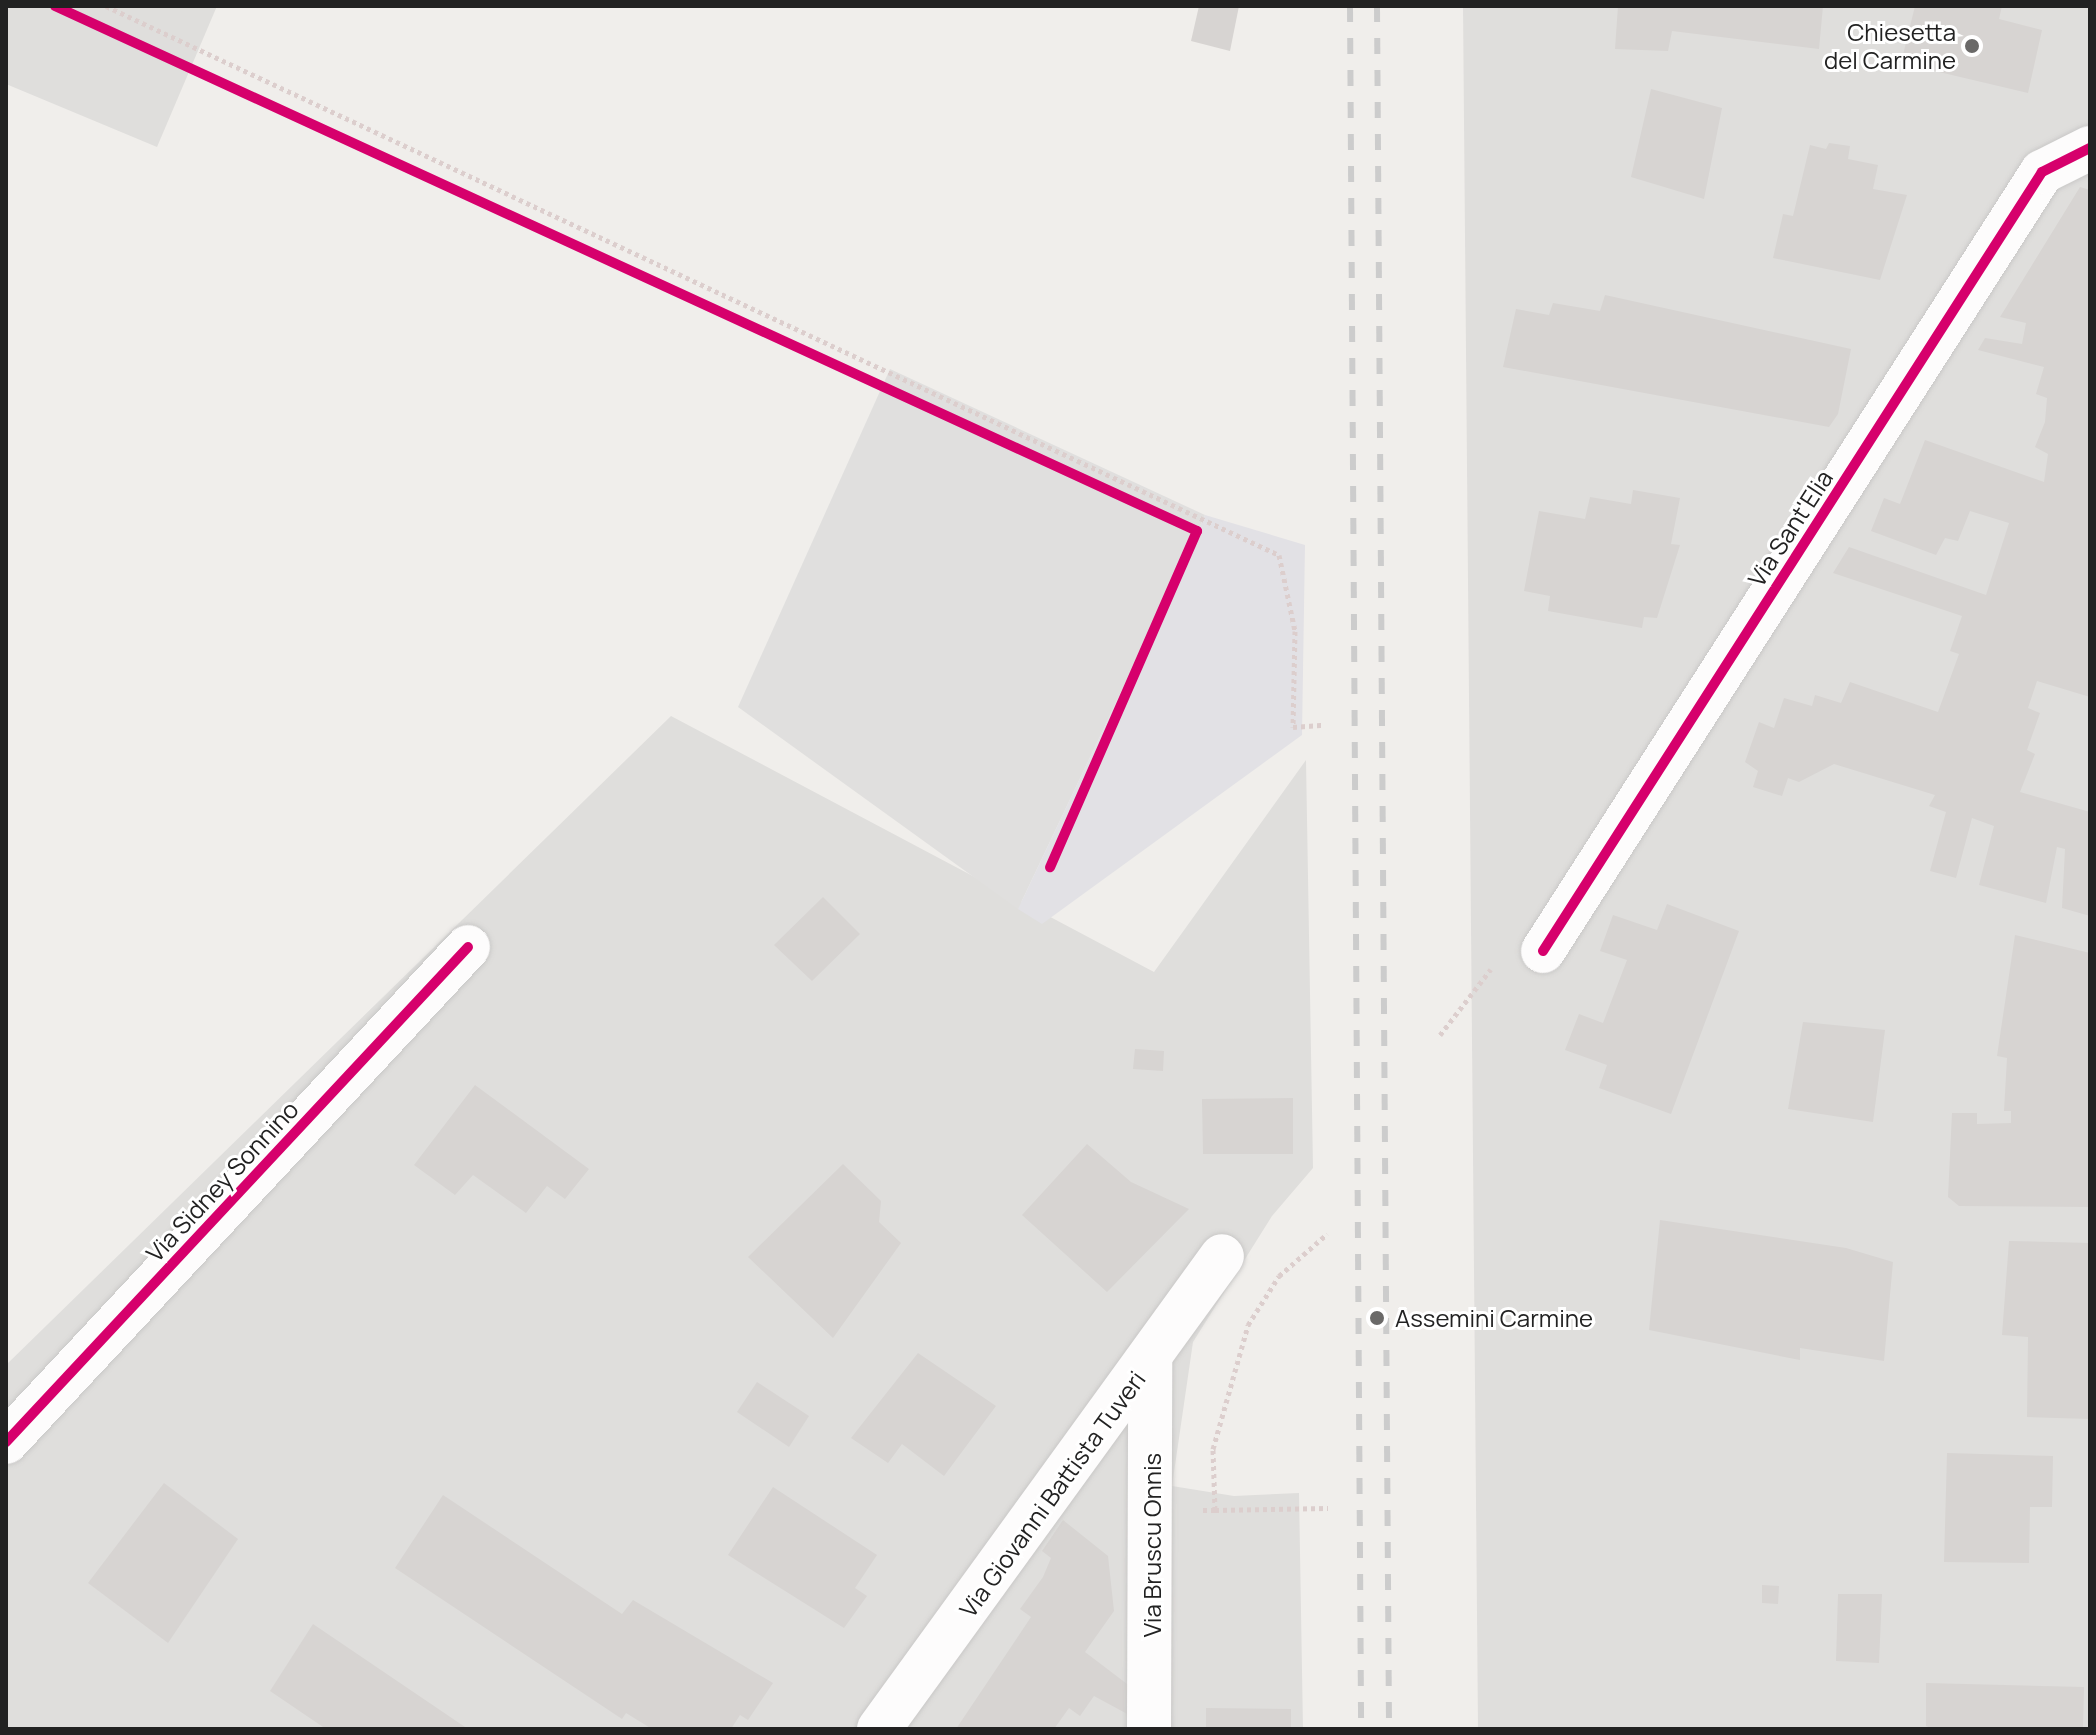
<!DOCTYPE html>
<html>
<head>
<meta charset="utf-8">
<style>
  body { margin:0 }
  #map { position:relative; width:2096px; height:1735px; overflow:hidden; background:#f0eeeb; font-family:Manrope,sans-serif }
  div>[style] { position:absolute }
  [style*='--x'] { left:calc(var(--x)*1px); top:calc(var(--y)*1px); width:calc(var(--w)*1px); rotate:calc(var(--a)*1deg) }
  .residential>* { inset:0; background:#dfdedc }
  .parking>* { inset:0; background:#e0dfde }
  .plaza>* { inset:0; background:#e2e1e5 }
  .building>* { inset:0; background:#d7d4d2 }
  .path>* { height:5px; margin-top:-2.5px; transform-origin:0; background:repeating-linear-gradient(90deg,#dccecd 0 4px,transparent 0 8px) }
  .roads { filter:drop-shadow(0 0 2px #c9c8c7) drop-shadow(0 0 2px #c9c8c7) }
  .street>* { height:44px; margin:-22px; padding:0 22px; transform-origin:22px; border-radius:22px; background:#fdfcfc }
  .rail>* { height:6px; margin-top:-3px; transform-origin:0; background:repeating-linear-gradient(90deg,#ccc 0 16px,transparent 0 32px) }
  .cycleway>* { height:10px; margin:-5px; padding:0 5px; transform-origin:5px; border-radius:5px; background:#d6006c }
  .dots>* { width:22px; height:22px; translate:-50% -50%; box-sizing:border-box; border:4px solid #fff; border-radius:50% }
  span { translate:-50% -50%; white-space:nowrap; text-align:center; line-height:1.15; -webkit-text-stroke:6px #fff; paint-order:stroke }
  .poi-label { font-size:24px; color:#222 }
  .right { translate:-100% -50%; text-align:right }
  .left { translate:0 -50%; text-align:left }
  .street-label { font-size:24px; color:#222 }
  .frame { position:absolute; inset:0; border:8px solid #222; pointer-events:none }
</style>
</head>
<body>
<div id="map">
  <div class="residential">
    <i style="clip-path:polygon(6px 6px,217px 6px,157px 147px,6px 84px)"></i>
    <i style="clip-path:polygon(1463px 6px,2090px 6px,2090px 1729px,1478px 1729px)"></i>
    <i style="clip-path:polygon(671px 716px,1154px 972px,1306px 760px,1313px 1168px,1272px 1216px,1193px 1342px,1172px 1486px,1234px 1496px,1299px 1493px,1303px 1729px,6px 1729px,6px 1365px)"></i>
  </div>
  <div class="parking">
    <i style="clip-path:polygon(890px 369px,1205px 515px,1018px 909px,738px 707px)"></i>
  </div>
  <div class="plaza">
    <i style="clip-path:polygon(1205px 515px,1305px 545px,1302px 735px,1042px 924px,1018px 909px)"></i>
  </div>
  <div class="building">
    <i style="clip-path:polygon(1199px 6px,1239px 6px,1230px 51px,1191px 41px)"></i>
    <i style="clip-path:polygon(1618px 6px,1823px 6px,1819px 49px,1672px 31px,1668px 51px,1615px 49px)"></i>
    <i style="clip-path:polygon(1915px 6px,2002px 6px,1999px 19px,2042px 30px,2028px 93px,1901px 63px)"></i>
    <i style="clip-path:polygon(1651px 89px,1722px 108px,1704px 199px,1631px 177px)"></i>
    <i style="clip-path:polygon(1829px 143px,1850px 146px,1848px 159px,1878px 165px,1873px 189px,1907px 195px,1880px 280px,1773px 258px,1783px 214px,1793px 216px,1810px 145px,1826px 149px)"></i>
    <i style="clip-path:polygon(2080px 187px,2090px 190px,2090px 697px,2037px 681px,2028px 708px,2040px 713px,2027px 750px,2035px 754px,2020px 792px,2090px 812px,2090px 916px,2062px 908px,2065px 849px,2057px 847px,2046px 903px,1979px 885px,1994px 826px,1972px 818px,1956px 878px,1930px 871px,1946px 812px,1929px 806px,1935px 795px,1834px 764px,1799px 782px,1788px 778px,1782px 796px,1753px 787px,1758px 771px,1745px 762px,1759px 722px,1774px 728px,1784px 698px,1812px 706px,1815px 695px,1841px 703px,1850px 682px,1938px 712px,1959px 654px,1950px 651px,1962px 616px,1833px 573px,1849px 547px,1986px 595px,2009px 523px,1970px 511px,1958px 541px,1945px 538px,1936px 555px,1871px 531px,1884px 498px,1900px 504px,1925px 440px,2044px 482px,2048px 454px,2035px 447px,2045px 422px,2047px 398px,2036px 394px,2044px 367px,1978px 350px,1985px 338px,2022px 344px,2026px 323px,2000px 317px)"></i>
    <i style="clip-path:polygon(1605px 295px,1851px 349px,1838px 414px,1829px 427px,1503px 367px,1516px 309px,1549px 315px,1553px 303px,1600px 311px)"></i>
    <i style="clip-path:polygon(1633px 490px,1680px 498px,1671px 544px,1680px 545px,1657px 618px,1644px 617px,1642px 628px,1548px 611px,1550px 596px,1524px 591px,1539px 511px,1585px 519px,1590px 497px,1631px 504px)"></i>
    <i style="clip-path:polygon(823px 897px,860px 934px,812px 981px,774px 945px)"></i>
    <i style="clip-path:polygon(1667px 904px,1739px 931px,1671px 1114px,1599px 1088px,1607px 1065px,1565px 1050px,1579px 1014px,1603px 1023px,1627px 960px,1600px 951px,1613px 915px,1657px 930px)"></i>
    <i style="clip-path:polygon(2015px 935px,2090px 953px,2090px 1207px,1959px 1206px,1948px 1197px,1952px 1113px,1977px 1113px,1977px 1124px,2011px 1123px,2011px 1111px,2004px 1111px,2007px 1058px,1997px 1056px)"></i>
    <i style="clip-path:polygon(1803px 1022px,1885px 1030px,1873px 1122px,1788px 1109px)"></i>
    <i style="clip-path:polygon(1135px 1049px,1164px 1051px,1163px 1071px,1133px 1069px)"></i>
    <i style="clip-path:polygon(475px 1085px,589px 1169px,565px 1199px,547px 1186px,526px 1213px,473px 1175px,455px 1195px,414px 1165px)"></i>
    <i style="clip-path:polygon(1293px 1098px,1293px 1154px,1203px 1154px,1202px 1099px)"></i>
    <i style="clip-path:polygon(1087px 1144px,1131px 1182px,1189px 1209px,1107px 1292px,1022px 1215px)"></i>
    <i style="clip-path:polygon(843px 1164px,881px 1201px,879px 1222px,901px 1243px,833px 1338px,748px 1257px)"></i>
    <i style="clip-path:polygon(1660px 1220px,1846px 1248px,1893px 1262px,1884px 1361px,1800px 1348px,1800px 1360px,1649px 1330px)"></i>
    <i style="clip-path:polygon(2009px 1241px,2090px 1243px,2090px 1419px,2027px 1417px,2028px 1337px,2002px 1335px)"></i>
    <i style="clip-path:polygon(918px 1353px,996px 1406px,944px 1476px,902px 1444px,888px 1463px,851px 1438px)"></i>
    <i style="clip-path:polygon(757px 1382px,809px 1416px,789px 1447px,737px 1412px)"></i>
    <i style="clip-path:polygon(1947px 1453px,2053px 1456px,2052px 1507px,2030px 1507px,2029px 1563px,1944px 1562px)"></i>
    <i style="clip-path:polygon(164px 1483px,238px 1539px,168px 1643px,88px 1583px)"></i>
    <i style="clip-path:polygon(773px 1487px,877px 1555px,855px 1588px,867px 1596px,844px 1628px,728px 1555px)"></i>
    <i style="clip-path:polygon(443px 1495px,622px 1614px,633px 1600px,773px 1683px,748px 1720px,740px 1715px,731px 1729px,652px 1729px,626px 1713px,622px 1719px,395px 1568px)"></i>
    <i style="clip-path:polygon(1063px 1520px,1108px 1556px,1114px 1611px,1085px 1652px,1131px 1687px,1131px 1716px,1094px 1696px,1080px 1716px,1069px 1708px,1054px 1729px,956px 1729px,1031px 1617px,1020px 1609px,1043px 1577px,1051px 1558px,1042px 1551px)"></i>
    <i style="clip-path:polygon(1762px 1585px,1779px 1586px,1778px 1604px,1762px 1603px)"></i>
    <i style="clip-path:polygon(1838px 1594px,1882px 1594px,1879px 1663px,1836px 1661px)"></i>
    <i style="clip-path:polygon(313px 1624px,468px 1729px,326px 1729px,270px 1691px)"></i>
    <i style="clip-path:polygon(1926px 1683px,2084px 1687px,2083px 1727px,1933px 1729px,1926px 1726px)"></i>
    <i style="clip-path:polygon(1206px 1708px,1291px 1709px,1291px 1729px,1206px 1729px)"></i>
  </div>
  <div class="path">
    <i style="--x:106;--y:6;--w:1295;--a:25.08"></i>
    <i style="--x:1279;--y:555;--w:78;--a:78.1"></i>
    <i style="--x:1295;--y:631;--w:96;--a:91.2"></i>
    <i style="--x:1293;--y:727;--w:31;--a:-4"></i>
    <i style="--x:1440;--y:1035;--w:83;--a:-52.3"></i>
    <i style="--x:1203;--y:1510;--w:12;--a:0"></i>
    <i style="--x:1215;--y:1510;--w:61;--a:-91.9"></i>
    <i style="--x:1213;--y:1449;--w:129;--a:-74.2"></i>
    <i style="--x:1248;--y:1325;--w:58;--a:-57.7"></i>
    <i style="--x:1279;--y:1276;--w:64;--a:-41.2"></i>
    <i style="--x:1215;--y:1510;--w:113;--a:-1"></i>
  </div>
  <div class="roads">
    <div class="street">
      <i style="--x:1543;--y:951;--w:925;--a:-57.36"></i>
      <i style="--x:2042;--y:172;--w:54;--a:-26.6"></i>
      <i style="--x:6;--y:1442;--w:677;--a:-46.97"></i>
      <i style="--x:879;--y:1729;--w:584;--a:-54.05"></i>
      <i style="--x:1149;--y:1729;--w:367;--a:-89.8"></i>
    </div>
  </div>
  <div class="rail">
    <i style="--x:1350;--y:6;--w:1723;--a:89.63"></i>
    <i style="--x:1377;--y:6;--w:1723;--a:89.6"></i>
  </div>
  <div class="cycleway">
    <i style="--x:55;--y:6;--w:1257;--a:24.69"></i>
    <i style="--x:1197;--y:531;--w:367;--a:113.6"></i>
    <i style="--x:1543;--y:951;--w:925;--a:-57.36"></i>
    <i style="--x:2042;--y:172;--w:54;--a:-26.6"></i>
    <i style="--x:6;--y:1442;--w:677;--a:-46.97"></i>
  </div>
  <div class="dots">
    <i style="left:1972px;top:46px;background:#6a6968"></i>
    <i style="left:1377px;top:1318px;background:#6a6968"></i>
  </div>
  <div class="poi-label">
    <span class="right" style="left:1956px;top:46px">Chiesetta<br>del Carmine</span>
    <span class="left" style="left:1395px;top:1318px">Assemini Carmine</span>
  </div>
  <div class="street-label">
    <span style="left:1790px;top:528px;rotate:-57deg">Via Sant'Elia</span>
    <span style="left:222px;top:1181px;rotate:-47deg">Via Sidney Sonnino</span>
    <span style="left:1052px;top:1494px;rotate:-54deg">Via Giovanni Battista Tuveri</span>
    <span style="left:1152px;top:1545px;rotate:-90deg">Via Bruscu Onnis</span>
  </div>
  <div class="frame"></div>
</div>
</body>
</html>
